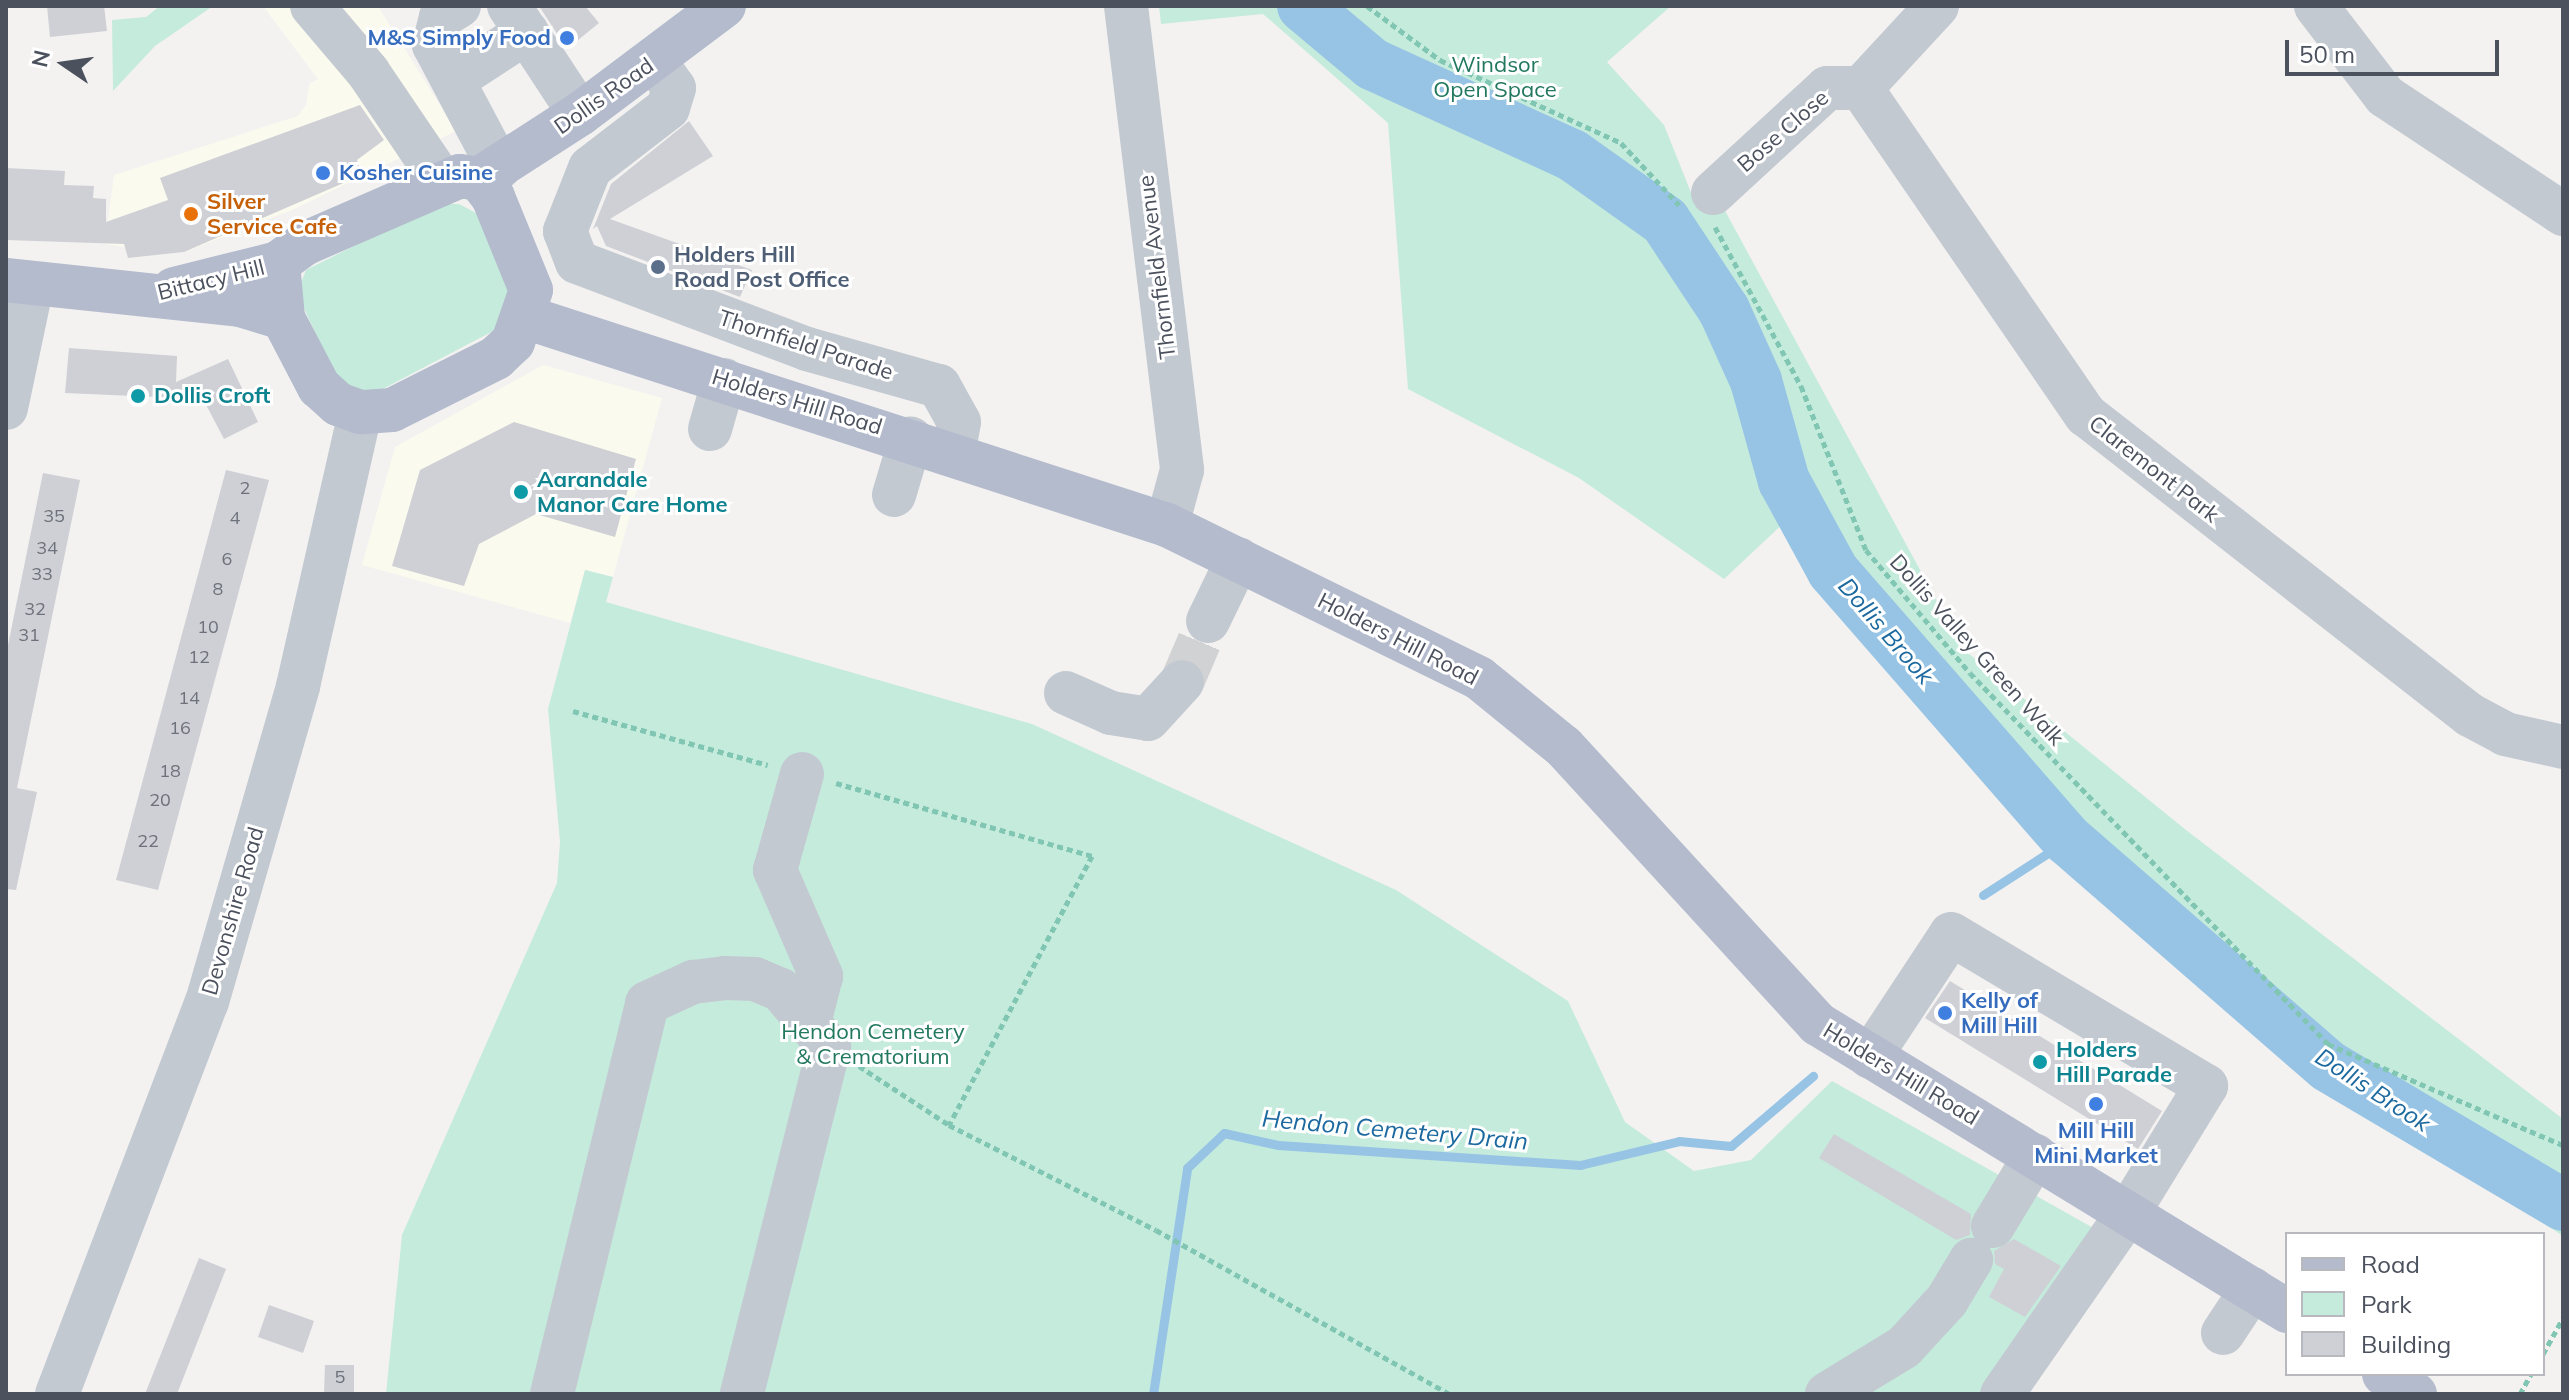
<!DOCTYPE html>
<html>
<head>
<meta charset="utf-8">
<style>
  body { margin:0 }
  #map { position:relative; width:2569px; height:1400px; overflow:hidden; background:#f3f2f1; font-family:Mulish,sans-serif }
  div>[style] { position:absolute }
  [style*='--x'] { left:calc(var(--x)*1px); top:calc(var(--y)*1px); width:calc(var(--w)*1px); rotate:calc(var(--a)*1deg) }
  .commercial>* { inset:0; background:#fbfaee }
  .green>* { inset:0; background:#c5ebdc }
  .stream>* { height:9px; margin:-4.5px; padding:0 4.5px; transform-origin:4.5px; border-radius:4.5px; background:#97c4e4 }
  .river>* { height:52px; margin:-26px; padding:0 26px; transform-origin:26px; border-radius:26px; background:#97c4e4 }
  .building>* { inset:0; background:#cfd0d5 }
  .minor-tunnel>* { height:44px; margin-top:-22px; transform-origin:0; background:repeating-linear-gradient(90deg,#d1d2d3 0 44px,transparent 0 66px) }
  .path>* { height:5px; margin-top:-2.5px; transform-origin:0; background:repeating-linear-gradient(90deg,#80c6b2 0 6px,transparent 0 10px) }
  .minor>* { height:44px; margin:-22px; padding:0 22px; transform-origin:22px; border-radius:22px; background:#c3c9d1 }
  .major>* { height:44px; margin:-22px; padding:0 22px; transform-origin:22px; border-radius:22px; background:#b4bbcd }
  .dots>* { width:22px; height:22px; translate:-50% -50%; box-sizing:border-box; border:4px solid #fff; border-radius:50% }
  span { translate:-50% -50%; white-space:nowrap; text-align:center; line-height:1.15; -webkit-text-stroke:6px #fff; paint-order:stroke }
  .number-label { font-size:18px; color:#6c717b }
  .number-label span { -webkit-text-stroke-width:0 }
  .shop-label { font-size:22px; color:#366cbe; font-weight:700 }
  .right { translate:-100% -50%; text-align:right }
  .left { translate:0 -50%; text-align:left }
  .park-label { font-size:22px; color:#21785e }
  .street-label { font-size:22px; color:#4b515d }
  .food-label { font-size:22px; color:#c56008; font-weight:700 }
  .service-label { font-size:22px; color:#4e5e75; font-weight:700 }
  .culture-label { font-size:22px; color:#0d838f; font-weight:700 }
  .water-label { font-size:24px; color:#1c699f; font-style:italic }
  .frame { position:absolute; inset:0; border:8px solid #4b515d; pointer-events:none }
  .legend { position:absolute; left:2285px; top:1232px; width:260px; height:144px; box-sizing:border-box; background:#fff; border:2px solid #b7b9be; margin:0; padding:10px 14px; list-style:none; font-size:24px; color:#4b515d }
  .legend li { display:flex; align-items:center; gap:16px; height:40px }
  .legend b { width:40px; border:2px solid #b7b9be }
  .north { position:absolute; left:24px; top:24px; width:80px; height:80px; -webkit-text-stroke:6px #fff; paint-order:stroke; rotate:283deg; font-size:22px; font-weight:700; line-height:32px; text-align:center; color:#4b515d }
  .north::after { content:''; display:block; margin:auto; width:28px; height:36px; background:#4b515d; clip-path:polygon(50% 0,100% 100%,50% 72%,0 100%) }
  .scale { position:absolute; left:2285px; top:40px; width:214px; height:36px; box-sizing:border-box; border:4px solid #4b515d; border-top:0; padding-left:10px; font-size:24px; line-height:28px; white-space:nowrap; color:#4b515d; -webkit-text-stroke:6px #fff; paint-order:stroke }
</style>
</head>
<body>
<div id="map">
  <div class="commercial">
    <i style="clip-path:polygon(263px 6px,378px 6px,456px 131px,292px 210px,184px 252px,128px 258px,125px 247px,105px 244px,114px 175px,298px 116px,306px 105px,309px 84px,318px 79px)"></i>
    <i style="clip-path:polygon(543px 365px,662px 398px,613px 577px,585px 570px,570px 623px,362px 565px,395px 447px)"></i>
  </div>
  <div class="green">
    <i style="clip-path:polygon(160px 6px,213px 6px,155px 46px,113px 91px,112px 20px,146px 17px)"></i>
    <i style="clip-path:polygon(1159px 6px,1671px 6px,1607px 62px,1664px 125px,1694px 200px,1717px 196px,1963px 649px,2186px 830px,2563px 1119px,2563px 1236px,2447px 1162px,2256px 1022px,2020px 817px,1832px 594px,1788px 519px,1724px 579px,1579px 478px,1408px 389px,1388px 123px,1263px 14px,1161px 24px)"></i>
    <i style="clip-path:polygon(438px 204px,459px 204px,478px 214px,509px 289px,497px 329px,377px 392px,355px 391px,334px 374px,297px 293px,306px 270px)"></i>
    <i style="clip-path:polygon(585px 570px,613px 577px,606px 602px,1032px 724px,1396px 890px,1568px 1001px,1625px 1122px,1694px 1171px,1751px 1160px,1832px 1081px,2104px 1234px,1988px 1394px,386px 1394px,402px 1235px,557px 883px,560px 842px,548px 709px)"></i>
  </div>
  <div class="stream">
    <i style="--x:1983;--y:895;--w:101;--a:-32.9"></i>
    <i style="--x:1153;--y:1394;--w:229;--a:-81.4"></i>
    <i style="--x:1187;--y:1168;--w:51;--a:-43.4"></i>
    <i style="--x:1224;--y:1133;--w:55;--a:12.5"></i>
    <i style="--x:1278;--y:1145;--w:303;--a:3.8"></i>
    <i style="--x:1580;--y:1165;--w:102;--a:-13.6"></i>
    <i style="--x:1679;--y:1141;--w:52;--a:5.5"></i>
    <i style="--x:1731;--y:1146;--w:108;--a:-40.5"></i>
  </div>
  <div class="river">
    <i style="--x:1303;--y:6;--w:90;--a:40"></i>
    <i style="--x:1372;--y:64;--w:220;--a:24.5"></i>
    <i style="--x:1572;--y:155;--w:114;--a:35.4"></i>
    <i style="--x:1665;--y:221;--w:107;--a:56.5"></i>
    <i style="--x:1724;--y:310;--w:78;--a:65.7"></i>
    <i style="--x:1756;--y:381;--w:104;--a:74.4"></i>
    <i style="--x:1784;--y:481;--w:102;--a:61.4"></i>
    <i style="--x:1833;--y:571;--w:357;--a:48.9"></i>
    <i style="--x:2068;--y:840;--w:344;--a:41"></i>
    <i style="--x:2328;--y:1066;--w:273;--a:30.6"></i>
  </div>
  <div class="building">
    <i style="clip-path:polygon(47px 6px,104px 6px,107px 31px,50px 37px)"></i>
    <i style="clip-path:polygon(539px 6px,585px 6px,599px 23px,567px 49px)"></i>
    <i style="clip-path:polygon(360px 105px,384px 140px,357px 160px,362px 175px,184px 252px,128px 258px,124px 244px,6px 240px,6px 168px,65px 171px,64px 185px,94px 186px,93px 198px,106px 199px,106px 222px,168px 200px,160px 178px)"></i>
    <i style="clip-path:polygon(689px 121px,713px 156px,610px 219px,752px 270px,740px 297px,606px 246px,597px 226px,593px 229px,611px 184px)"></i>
    <i style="clip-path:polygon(69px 348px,177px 356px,176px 382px,228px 359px,258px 422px,224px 439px,203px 399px,65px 393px)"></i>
    <i style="clip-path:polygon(514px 422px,636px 459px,615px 537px,536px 514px,479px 544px,464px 586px,392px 566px,420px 470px)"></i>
    <i style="clip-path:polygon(226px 470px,269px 480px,158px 890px,116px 880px)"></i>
    <i style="clip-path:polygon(43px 473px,80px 480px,17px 788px,37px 792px,16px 890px,6px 889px,6px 655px)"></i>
    <i style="clip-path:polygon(1950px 981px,2162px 1111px,2138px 1149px,1925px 1018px)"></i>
    <i style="clip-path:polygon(1834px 1134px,1971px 1214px,1970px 1235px,1956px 1240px,1819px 1158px)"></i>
    <i style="clip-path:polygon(2014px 1239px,2061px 1266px,2025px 1317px,1989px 1297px,2004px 1269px,1995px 1264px,1994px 1251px)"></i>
    <i style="clip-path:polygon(199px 1258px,226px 1269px,177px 1394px,145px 1394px)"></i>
    <i style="clip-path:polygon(269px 1305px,314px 1321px,303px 1353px,258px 1337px)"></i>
    <i style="clip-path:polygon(325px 1365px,354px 1365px,354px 1394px,324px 1394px)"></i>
  </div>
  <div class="minor-tunnel">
    <i style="--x:1182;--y:682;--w:66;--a:-66.9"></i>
  </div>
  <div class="path">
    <i style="--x:1367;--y:6;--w:91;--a:36.5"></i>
    <i style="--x:1440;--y:60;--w:199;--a:24.6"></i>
    <i style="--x:1621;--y:143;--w:85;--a:46.9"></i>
    <i style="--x:1715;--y:227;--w:181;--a:61.6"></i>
    <i style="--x:1801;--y:386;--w:176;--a:68.4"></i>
    <i style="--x:1866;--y:550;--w:161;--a:49.8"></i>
    <i style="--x:1970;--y:673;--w:516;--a:46.02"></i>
    <i style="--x:2328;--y:1044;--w:256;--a:23.3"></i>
    <i style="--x:573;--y:711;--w:202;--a:15.5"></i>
    <i style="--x:836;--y:783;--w:266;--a:15.9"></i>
    <i style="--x:1092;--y:856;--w:305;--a:118"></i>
    <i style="--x:859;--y:1066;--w:108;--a:33.2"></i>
    <i style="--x:949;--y:1125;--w:232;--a:26.9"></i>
    <i style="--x:1156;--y:1230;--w:336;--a:29.2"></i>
    <i style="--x:2543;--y:1354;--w:41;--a:-60.9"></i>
    <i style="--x:2520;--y:1394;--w:23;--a:-61"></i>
  </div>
  <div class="minor">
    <i style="--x:312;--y:6;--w:87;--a:49.7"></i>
    <i style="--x:368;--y:72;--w:130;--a:55.9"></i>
    <i style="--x:459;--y:6;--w:21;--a:149"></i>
    <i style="--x:441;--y:17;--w:29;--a:104"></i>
    <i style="--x:434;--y:45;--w:139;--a:62.1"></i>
    <i style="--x:509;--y:6;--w:129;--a:56.7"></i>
    <i style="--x:1126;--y:6;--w:467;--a:83.1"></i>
    <i style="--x:1182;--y:470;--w:57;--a:105.3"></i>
    <i style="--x:1937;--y:6;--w:112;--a:132.8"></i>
    <i style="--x:1861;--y:88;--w:397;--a:55.5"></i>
    <i style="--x:2086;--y:415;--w:487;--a:38"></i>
    <i style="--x:2470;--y:715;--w:40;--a:28"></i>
    <i style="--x:2505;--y:734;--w:59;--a:12.6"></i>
    <i style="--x:2316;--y:6;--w:113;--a:52.5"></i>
    <i style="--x:2385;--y:96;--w:214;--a:33.5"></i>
    <i style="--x:655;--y:61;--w:33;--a:55"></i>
    <i style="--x:674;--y:88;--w:21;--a:107"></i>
    <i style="--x:668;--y:108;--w:98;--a:142.4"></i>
    <i style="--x:590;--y:168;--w:68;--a:111.6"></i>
    <i style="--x:565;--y:231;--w:33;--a:69"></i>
    <i style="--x:577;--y:262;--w:246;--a:20.7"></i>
    <i style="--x:807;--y:349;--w:137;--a:15.7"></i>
    <i style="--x:939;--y:386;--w:41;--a:60.9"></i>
    <i style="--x:959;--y:422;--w:29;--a:100"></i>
    <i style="--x:453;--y:80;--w:88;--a:-33"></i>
    <i style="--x:1713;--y:193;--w:155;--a:-42.6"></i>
    <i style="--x:1827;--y:88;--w:34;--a:0"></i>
    <i style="--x:6;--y:408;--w:126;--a:-78.1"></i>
    <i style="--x:710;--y:429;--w:51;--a:-74.1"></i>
    <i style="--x:894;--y:495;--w:59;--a:-73.4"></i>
    <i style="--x:1208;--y:621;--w:69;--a:-64.2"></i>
    <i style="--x:1066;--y:693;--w:49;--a:24"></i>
    <i style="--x:1111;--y:713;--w:37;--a:9"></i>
    <i style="--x:1148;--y:719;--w:50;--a:-47.4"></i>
    <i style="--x:802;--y:774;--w:100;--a:105.7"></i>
    <i style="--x:775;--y:870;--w:116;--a:66.5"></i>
    <i style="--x:821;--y:976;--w:44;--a:104.3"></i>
    <i style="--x:1870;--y:1057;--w:147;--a:-56.6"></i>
    <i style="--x:1951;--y:934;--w:297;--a:30.8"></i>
    <i style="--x:2206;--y:1086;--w:145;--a:121.5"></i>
    <i style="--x:2130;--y:1210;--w:224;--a:124.8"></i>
    <i style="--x:1993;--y:1226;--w:82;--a:-59"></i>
    <i style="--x:2223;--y:1333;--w:53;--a:-56.6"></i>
    <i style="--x:57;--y:1394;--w:420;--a:-69.1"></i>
    <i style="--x:207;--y:1002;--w:329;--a:-73.9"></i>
    <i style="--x:298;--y:686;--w:281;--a:-77.2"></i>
    <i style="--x:552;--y:1394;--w:402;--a:-76.3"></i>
    <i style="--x:647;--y:1003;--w:51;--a:-24.5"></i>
    <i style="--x:693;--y:982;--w:32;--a:-7"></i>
    <i style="--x:725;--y:978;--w:30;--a:2"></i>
    <i style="--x:755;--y:979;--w:28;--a:23"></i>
    <i style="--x:781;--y:990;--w:75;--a:49.9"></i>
    <i style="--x:829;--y:1047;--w:358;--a:104.1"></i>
    <i style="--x:1827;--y:1394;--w:90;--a:-31.4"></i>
    <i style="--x:1904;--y:1347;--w:64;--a:-47.5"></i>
    <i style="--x:1947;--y:1300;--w:47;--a:-59"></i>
  </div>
  <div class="major">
    <i style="--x:460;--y:176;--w:19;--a:9"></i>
    <i style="--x:479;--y:179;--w:23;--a:52"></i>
    <i style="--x:493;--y:197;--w:100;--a:67.8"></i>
    <i style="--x:531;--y:290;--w:55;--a:109.1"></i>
    <i style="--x:513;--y:342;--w:23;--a:137"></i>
    <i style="--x:496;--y:358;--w:116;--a:153.4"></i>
    <i style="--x:392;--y:410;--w:32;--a:176"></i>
    <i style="--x:360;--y:412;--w:23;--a:-160"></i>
    <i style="--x:338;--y:404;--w:25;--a:-138"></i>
    <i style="--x:319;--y:387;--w:78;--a:-117.6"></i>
    <i style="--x:283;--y:318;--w:55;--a:-95.2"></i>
    <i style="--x:278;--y:263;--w:34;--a:-36"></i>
    <i style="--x:306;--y:243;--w:168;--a:-23.5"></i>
    <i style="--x:479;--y:179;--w:120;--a:-32.8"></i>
    <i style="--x:580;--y:114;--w:180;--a:-36.9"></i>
    <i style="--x:6;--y:280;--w:235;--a:6.1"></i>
    <i style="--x:240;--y:305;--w:45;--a:16.8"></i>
    <i style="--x:174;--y:289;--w:107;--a:-14"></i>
    <i style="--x:525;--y:317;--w:675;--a:17.95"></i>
    <i style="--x:1167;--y:525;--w:347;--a:26.1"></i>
    <i style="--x:1479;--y:678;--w:109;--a:39.1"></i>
    <i style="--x:1564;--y:747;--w:376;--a:47.5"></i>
    <i style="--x:1818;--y:1024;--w:550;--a:31.46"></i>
    <i style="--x:2384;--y:1374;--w:37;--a:33"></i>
  </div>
  <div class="dots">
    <i style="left:567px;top:38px;background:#3f7fe0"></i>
    <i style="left:323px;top:173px;background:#3f7fe0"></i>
    <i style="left:191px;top:214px;background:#e8710a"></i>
    <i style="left:658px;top:267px;background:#5c6f8a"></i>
    <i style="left:138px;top:396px;background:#0f9aa8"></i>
    <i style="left:521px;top:492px;background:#0f9aa8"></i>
    <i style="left:1945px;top:1013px;background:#3f7fe0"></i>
    <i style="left:2040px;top:1062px;background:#0f9aa8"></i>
    <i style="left:2096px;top:1104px;background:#3f7fe0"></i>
  </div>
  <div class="number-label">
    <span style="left:245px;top:488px">2</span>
    <span style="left:54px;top:516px">35</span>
    <span style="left:235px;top:518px">4</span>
    <span style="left:47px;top:548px">34</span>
    <span style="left:227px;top:559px">6</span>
    <span style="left:42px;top:574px">33</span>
    <span style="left:218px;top:589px">8</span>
    <span style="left:35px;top:609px">32</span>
    <span style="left:208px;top:627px">10</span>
    <span style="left:29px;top:635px">31</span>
    <span style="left:199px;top:657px">12</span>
    <span style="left:189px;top:698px">14</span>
    <span style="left:180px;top:728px">16</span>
    <span style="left:170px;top:771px">18</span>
    <span style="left:160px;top:800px">20</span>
    <span style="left:148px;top:841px">22</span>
    <span style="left:340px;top:1377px">5</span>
  </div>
  <div class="shop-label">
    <span class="right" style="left:551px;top:38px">M&amp;S Simply Food</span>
    <span class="left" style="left:339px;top:173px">Kosher Cuisine</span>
    <span class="left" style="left:1961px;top:1013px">Kelly of<br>Mill Hill</span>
    <span style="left:2096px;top:1143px">Mill Hill<br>Mini Market</span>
  </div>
  <div class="park-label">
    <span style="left:1495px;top:77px">Windsor<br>Open Space</span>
    <span style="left:873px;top:1044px">Hendon Cemetery<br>&amp; Crematorium</span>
  </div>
  <div class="street-label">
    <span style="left:604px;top:96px;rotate:-35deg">Dollis Road</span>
    <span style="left:1783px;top:131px;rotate:-41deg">Bose Close</span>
    <span style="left:1157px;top:267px;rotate:-97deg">Thornfield Avenue</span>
    <span style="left:211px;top:280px;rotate:-14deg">Bittacy Hill</span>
    <span style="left:806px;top:345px;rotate:18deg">Thornfield Parade</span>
    <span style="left:797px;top:402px;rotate:17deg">Holders Hill Road</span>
    <span style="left:2154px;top:469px;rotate:38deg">Claremont Park</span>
    <span style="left:1398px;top:639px;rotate:27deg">Holders Hill Road</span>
    <span style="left:1977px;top:650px;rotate:48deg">Dollis Valley Green Walk</span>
    <span style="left:233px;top:911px;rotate:-74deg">Devonshire Road</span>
    <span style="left:1901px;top:1074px;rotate:31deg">Holders Hill Road</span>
  </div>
  <div class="food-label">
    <span class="left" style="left:207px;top:214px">Silver<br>Service Cafe</span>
  </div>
  <div class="service-label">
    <span class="left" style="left:674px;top:267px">Holders Hill<br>Road Post Office</span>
  </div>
  <div class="culture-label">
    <span class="left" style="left:154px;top:396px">Dollis Croft</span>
    <span class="left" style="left:537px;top:492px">Aarandale<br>Manor Care Home</span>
    <span class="left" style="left:2056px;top:1062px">Holders<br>Hill Parade</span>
  </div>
  <div class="water-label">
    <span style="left:1886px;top:631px;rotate:49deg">Dollis Brook</span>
    <span style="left:2373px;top:1090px;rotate:33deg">Dollis Brook</span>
    <span style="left:1395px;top:1130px;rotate:5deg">Hendon Cemetery Drain</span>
  </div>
  <div class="frame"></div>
  <ul class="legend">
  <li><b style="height:10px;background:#b4bbcd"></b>Road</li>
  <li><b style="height:22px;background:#c5ebdc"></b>Park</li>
  <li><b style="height:22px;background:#cfd0d5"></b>Building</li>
  </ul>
  <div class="north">N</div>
  <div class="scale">50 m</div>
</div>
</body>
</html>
